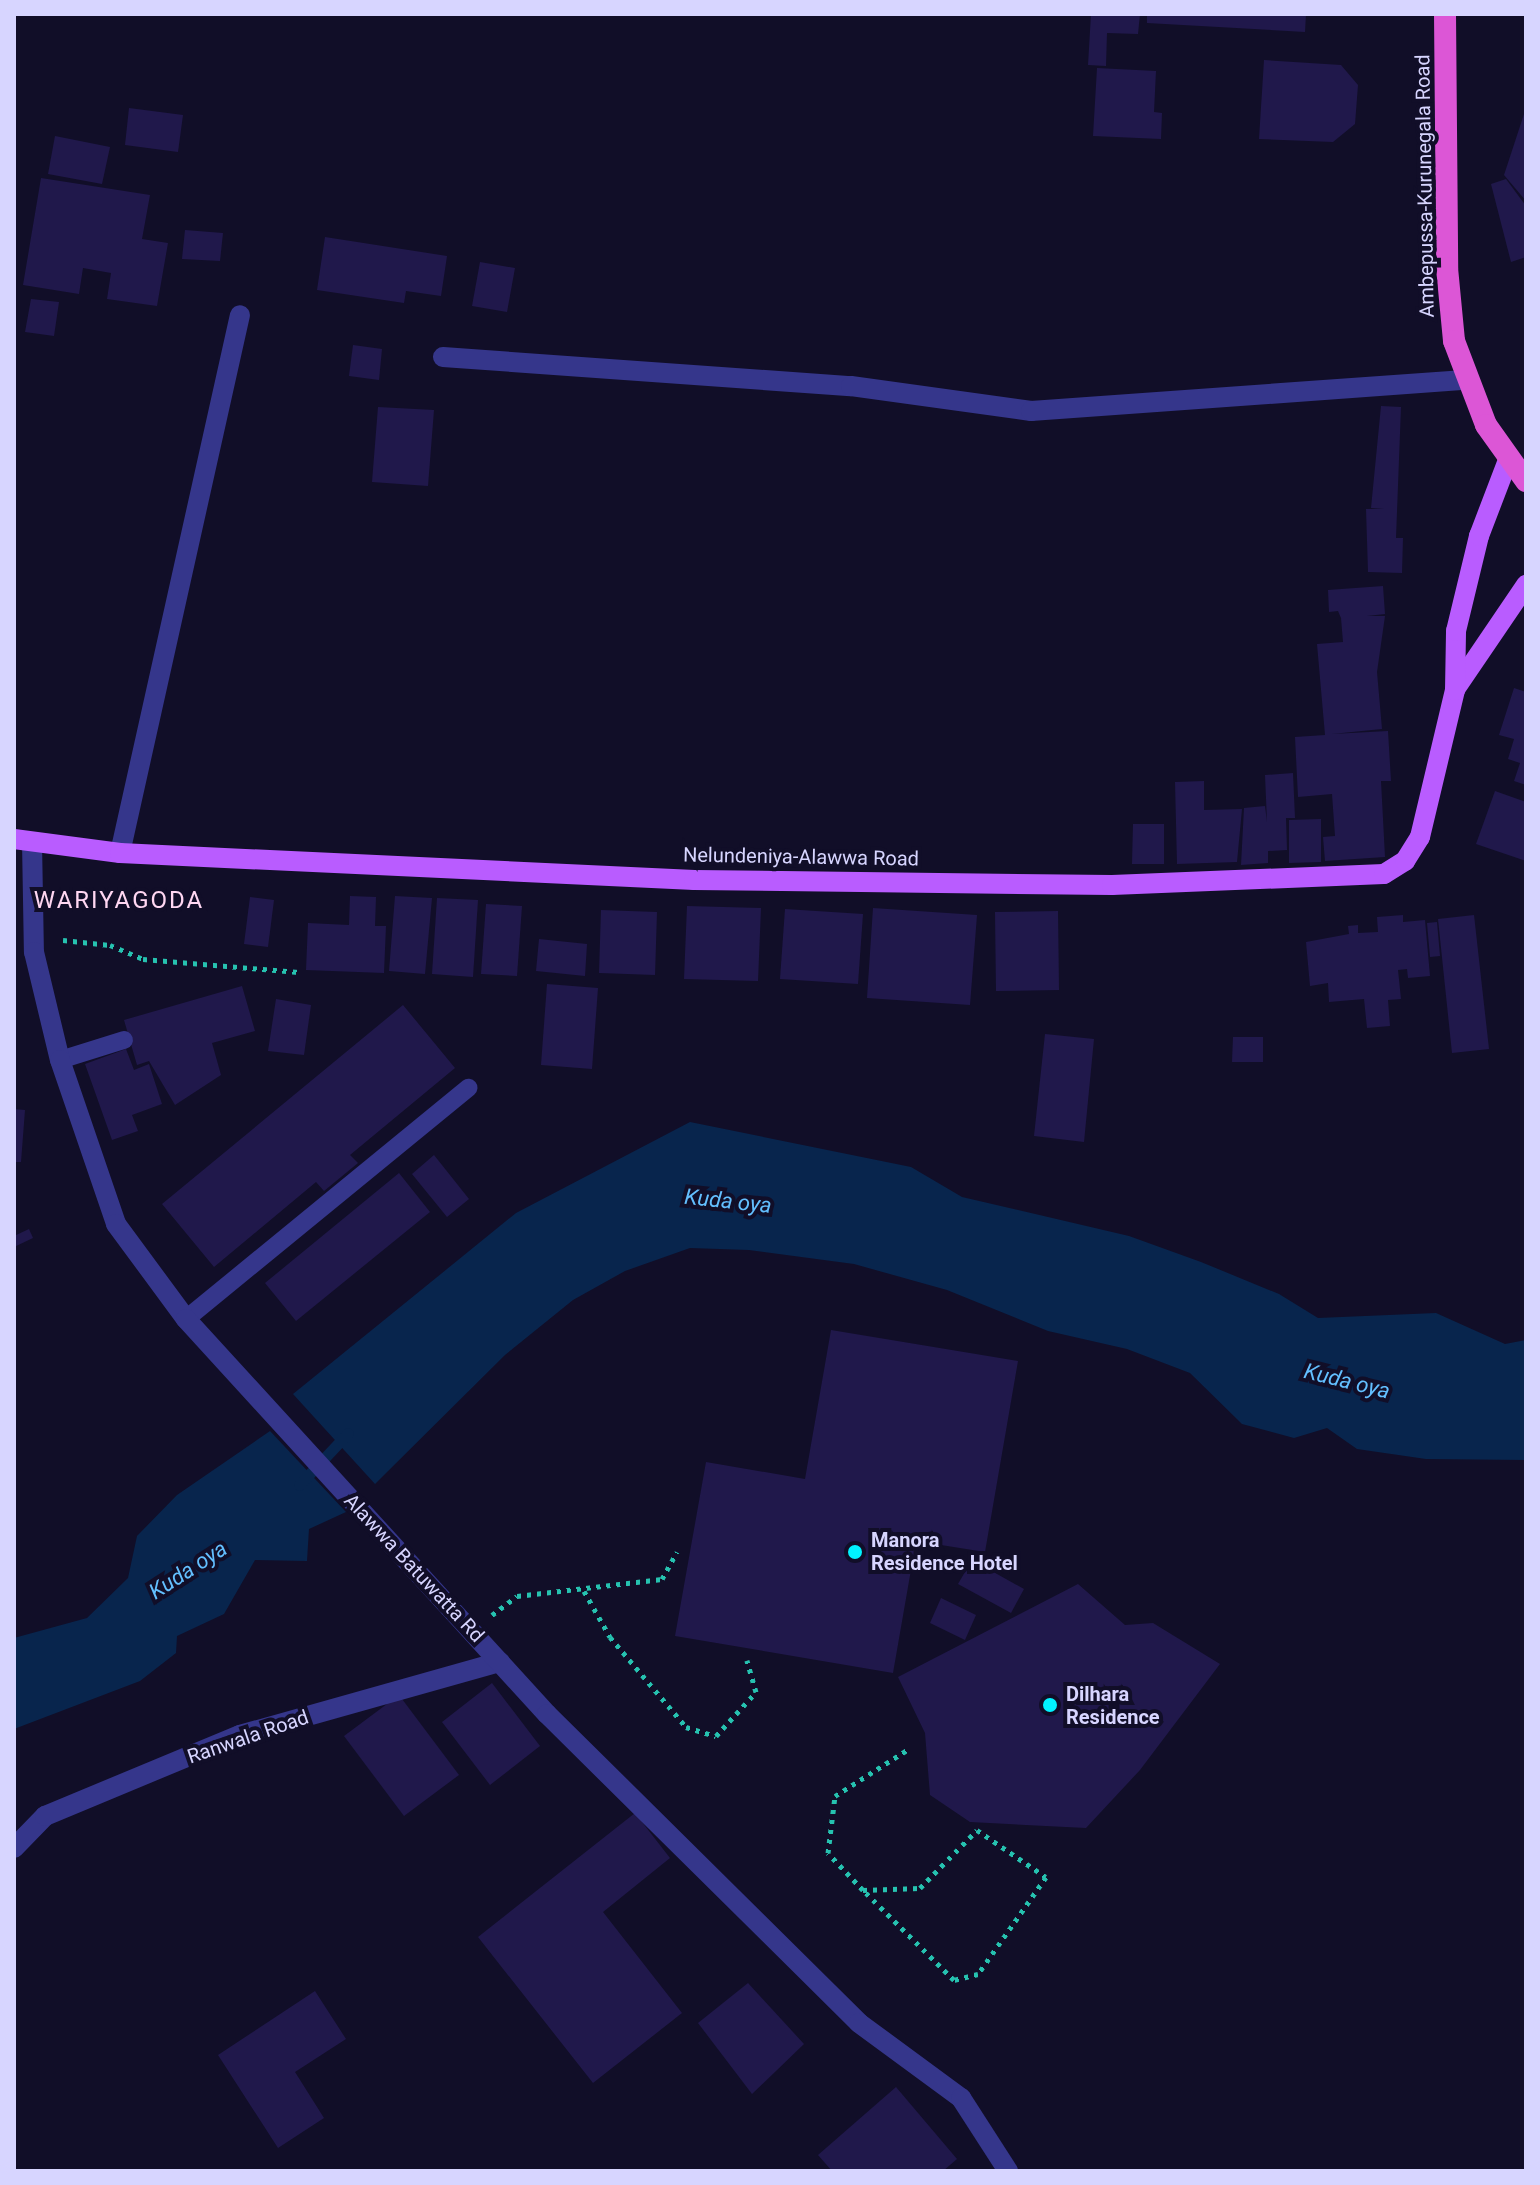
<!DOCTYPE html>
<html>
<head>
<meta charset="utf-8">
<style>
  body { margin:0 }
  #map { position:relative; width:1540px; height:2185px; overflow:hidden; background:#110e28; font-family:Roboto,sans-serif }
  div>[style] { position:absolute }
  [style*='--x'] { left:calc(var(--x)*1px); top:calc(var(--y)*1px); width:calc(var(--w)*1px); rotate:calc(var(--a)*1deg) }
  .water>* { inset:0; background:#08254d }
  .stream>* { height:11px; margin:-5.5px; padding:0 5.5px; transform-origin:5.5px; border-radius:5.5px; background:#08254d }
  .building>* { inset:0; background:#20184b }
  .path>* { height:5px; margin-top:-2.5px; transform-origin:0; background:repeating-linear-gradient(90deg,#26c2b0 0 4px,transparent 0 10px) }
  .service>* { height:18px; margin:-9px; padding:0 9px; transform-origin:9px; border-radius:9px; background:#35368b }
  .minor>* { height:20px; margin:-10px; padding:0 10px; transform-origin:10px; border-radius:10px; background:#35368b }
  .tertiary>* { height:20px; margin:-10px; padding:0 10px; transform-origin:10px; border-radius:10px; background:#35368b }
  .primary>* { height:20px; margin:-10px; padding:0 10px; transform-origin:10px; border-radius:10px; background:#b95cff }
  .trunk>* { height:22px; margin:-11px; padding:0 11px; transform-origin:11px; border-radius:11px; background:#dc56d6 }
  .dots>* { width:22px; height:22px; translate:-50% -50%; box-sizing:border-box; border:4px solid #110e28; border-radius:50% }
  span { translate:-50% -50%; white-space:nowrap; text-align:center; line-height:1.15; -webkit-text-stroke:8px #110e28; paint-order:stroke }
  .street-label { font-size:20px; color:#d7d5ff }
  .poi-label { font-size:20px; color:#d7d5ff; font-weight:700 }
  .left { translate:0 -50%; text-align:left }
  .water-label { font-size:22px; color:#63bfff; font-style:italic }
  .quarter-label { font-size:24px; color:#ffd7f2; letter-spacing:2px }
  .frame { position:absolute; inset:0; border:16px solid #d7d5ff; pointer-events:none }
</style>
</head>
<body>
<div id="map">
  <div class="water">
    <i style="clip-path:polygon(690px 1122px,911px 1167px,962px 1197px,1129px 1236px,1201px 1262px,1279px 1294px,1318px 1318px,1436px 1313px,1505px 1344px,1526px 1340px,1526px 1460px,1426px 1459px,1357px 1449px,1327px 1428px,1294px 1438px,1242px 1424px,1190px 1373px,1127px 1349px,1048px 1331px,947px 1290px,854px 1264px,749px 1250px,690px 1248px,625px 1271px,573px 1300px,505px 1355px,375px 1484px,293px 1394px,516px 1213px)"></i>
    <i style="clip-path:polygon(270px 1431px,346px 1512px,309px 1529px,307px 1561px,255px 1560px,224px 1614px,177px 1636px,176px 1653px,140px 1681px,14px 1729px,14px 1638px,87px 1618px,128px 1578px,137px 1536px,177px 1495px)"></i>
  </div>
  <div class="stream">
    <i style="--x:299;--y:1485;--w:71;--a:-46.7"></i>
  </div>
  <div class="building">
    <i style="clip-path:polygon(1091px 14px,1140px 14px,1138px 34px,1107px 33px,1106px 66px,1088px 65px)"></i>
    <i style="clip-path:polygon(1147px 14px,1306px 14px,1305px 32px,1147px 23px)"></i>
    <i style="clip-path:polygon(1264px 60px,1341px 65px,1358px 85px,1355px 124px,1333px 142px,1259px 139px)"></i>
    <i style="clip-path:polygon(1097px 68px,1156px 71px,1154px 112px,1162px 113px,1161px 139px,1093px 136px)"></i>
    <i style="clip-path:polygon(129px 108px,183px 115px,178px 152px,125px 145px)"></i>
    <i style="clip-path:polygon(1526px 108px,1526px 201px,1504px 175px)"></i>
    <i style="clip-path:polygon(55px 136px,110px 147px,102px 184px,48px 174px)"></i>
    <i style="clip-path:polygon(41px 178px,150px 195px,142px 239px,168px 243px,157px 306px,107px 299px,111px 273px,83px 268px,79px 294px,23px 285px)"></i>
    <i style="clip-path:polygon(1506px 179px,1526px 206px,1526px 257px,1511px 262px,1491px 184px)"></i>
    <i style="clip-path:polygon(185px 230px,223px 233px,220px 261px,182px 259px)"></i>
    <i style="clip-path:polygon(325px 237px,447px 256px,441px 296px,406px 291px,404px 303px,317px 290px)"></i>
    <i style="clip-path:polygon(480px 262px,515px 268px,507px 312px,472px 306px)"></i>
    <i style="clip-path:polygon(31px 299px,59px 302px,54px 336px,25px 332px)"></i>
    <i style="clip-path:polygon(353px 345px,382px 349px,379px 380px,349px 376px)"></i>
    <i style="clip-path:polygon(1381px 406px,1401px 407px,1396px 538px,1403px 538px,1402px 573px,1368px 572px,1366px 509px,1384px 509px,1371px 508px)"></i>
    <i style="clip-path:polygon(378px 407px,434px 410px,428px 486px,372px 482px)"></i>
    <i style="clip-path:polygon(1383px 586px,1385px 614px,1367px 616px,1385px 616px,1377px 672px,1382px 729px,1332px 734px,1388px 731px,1391px 781px,1381px 781px,1385px 857px,1325px 861px,1323px 837px,1335px 836px,1332px 794px,1298px 797px,1295px 737px,1325px 735px,1317px 644px,1343px 642px,1341px 618px,1338px 611px,1329px 612px,1328px 590px)"></i>
    <i style="clip-path:polygon(1514px 688px,1526px 692px,1526px 785px,1514px 781px,1520px 763px,1508px 759px,1514px 739px,1499px 735px)"></i>
    <i style="clip-path:polygon(1293px 773px,1295px 818px,1286px 818px,1287px 850px,1268px 851px,1268px 863px,1241px 865px,1244px 808px,1265px 806px,1267px 822px,1265px 775px)"></i>
    <i style="clip-path:polygon(1204px 781px,1204px 810px,1242px 809px,1237px 862px,1177px 864px,1175px 782px)"></i>
    <i style="clip-path:polygon(1495px 791px,1526px 802px,1526px 861px,1476px 844px)"></i>
    <i style="clip-path:polygon(1321px 819px,1321px 862px,1289px 863px,1289px 820px)"></i>
    <i style="clip-path:polygon(1133px 824px,1164px 824px,1164px 864px,1132px 864px)"></i>
    <i style="clip-path:polygon(350px 896px,376px 897px,375px 926px,386px 926px,384px 973px,306px 970px,308px 923px,349px 925px)"></i>
    <i style="clip-path:polygon(395px 896px,432px 898px,425px 974px,389px 971px)"></i>
    <i style="clip-path:polygon(250px 897px,274px 900px,268px 947px,244px 944px)"></i>
    <i style="clip-path:polygon(437px 898px,478px 900px,473px 977px,432px 974px)"></i>
    <i style="clip-path:polygon(486px 904px,522px 906px,517px 976px,481px 974px)"></i>
    <i style="clip-path:polygon(687px 906px,761px 908px,758px 981px,684px 979px)"></i>
    <i style="clip-path:polygon(873px 908px,977px 915px,970px 1005px,867px 998px)"></i>
    <i style="clip-path:polygon(785px 909px,863px 914px,858px 984px,780px 979px)"></i>
    <i style="clip-path:polygon(601px 910px,657px 912px,655px 975px,599px 973px)"></i>
    <i style="clip-path:polygon(1058px 911px,1059px 990px,996px 991px,995px 912px)"></i>
    <i style="clip-path:polygon(1403px 915px,1403px 922px,1425px 920px,1430px 976px,1408px 978px,1407px 969px,1398px 970px,1401px 999px,1388px 1000px,1390px 1026px,1367px 1028px,1364px 999px,1329px 1002px,1328px 983px,1310px 986px,1306px 942px,1349px 934px,1348px 926px,1358px 925px,1358px 933px,1378px 932px,1377px 917px)"></i>
    <i style="clip-path:polygon(1474px 915px,1489px 1049px,1452px 1053px,1438px 919px)"></i>
    <i style="clip-path:polygon(1437px 922px,1440px 956px,1430px 957px,1427px 923px)"></i>
    <i style="clip-path:polygon(539px 939px,587px 944px,585px 976px,536px 971px)"></i>
    <i style="clip-path:polygon(547px 984px,598px 988px,592px 1069px,541px 1065px)"></i>
    <i style="clip-path:polygon(242px 986px,255px 1031px,212px 1043px,221px 1075px,175px 1105px,149px 1061px,137px 1065px,124px 1020px)"></i>
    <i style="clip-path:polygon(276px 999px,311px 1005px,304px 1055px,268px 1051px)"></i>
    <i style="clip-path:polygon(403px 1005px,455px 1068px,350px 1155px,358px 1163px,324px 1191px,316px 1182px,214px 1267px,162px 1204px)"></i>
    <i style="clip-path:polygon(1045px 1034px,1094px 1039px,1084px 1142px,1034px 1136px)"></i>
    <i style="clip-path:polygon(1233px 1037px,1263px 1037px,1263px 1062px,1232px 1062px)"></i>
    <i style="clip-path:polygon(126px 1049px,134px 1070px,149px 1064px,162px 1104px,132px 1115px,138px 1131px,112px 1140px,85px 1064px)"></i>
    <i style="clip-path:polygon(14px 1109px,25px 1110px,21px 1162px,14px 1162px)"></i>
    <i style="clip-path:polygon(434px 1155px,469px 1199px,447px 1217px,412px 1174px)"></i>
    <i style="clip-path:polygon(399px 1173px,430px 1212px,296px 1321px,265px 1283px)"></i>
    <i style="clip-path:polygon(29px 1229px,33px 1238px,14px 1247px,14px 1236px)"></i>
    <i style="clip-path:polygon(831px 1330px,1018px 1361px,985px 1552px,916px 1541px,893px 1673px,675px 1636px,706px 1462px,805px 1479px)"></i>
    <i style="clip-path:polygon(972px 1560px,1024px 1589px,1011px 1613px,958px 1584px)"></i>
    <i style="clip-path:polygon(1078px 1584px,1125px 1625px,1153px 1623px,1220px 1664px,1140px 1770px,1086px 1828px,970px 1822px,930px 1795px,925px 1733px,898px 1677px)"></i>
    <i style="clip-path:polygon(941px 1598px,976px 1615px,965px 1640px,930px 1623px)"></i>
    <i style="clip-path:polygon(492px 1683px,540px 1746px,490px 1785px,442px 1722px)"></i>
    <i style="clip-path:polygon(399px 1695px,459px 1775px,404px 1816px,344px 1736px)"></i>
    <i style="clip-path:polygon(635px 1813px,670px 1858px,603px 1912px,682px 2013px,593px 2083px,478px 1937px)"></i>
    <i style="clip-path:polygon(748px 1983px,804px 2044px,752px 2094px,698px 2023px)"></i>
    <i style="clip-path:polygon(315px 1991px,346px 2039px,295px 2072px,324px 2118px,278px 2148px,218px 2055px)"></i>
    <i style="clip-path:polygon(896px 2087px,957px 2159px,943px 2171px,832px 2171px,818px 2155px)"></i>
  </div>
  <div class="path">
    <i style="--x:63;--y:940;--w:47;--a:6.1"></i>
    <i style="--x:110;--y:945;--w:36;--a:23"></i>
    <i style="--x:143;--y:959;--w:156;--a:4.8"></i>
    <i style="--x:584;--y:1591;--w:53;--a:60.5"></i>
    <i style="--x:610;--y:1637;--w:118;--a:49.8"></i>
    <i style="--x:686;--y:1727;--w:31;--a:17"></i>
    <i style="--x:716;--y:1736;--w:59;--a:-47.7"></i>
    <i style="--x:756;--y:1692;--w:33;--a:-106"></i>
    <i style="--x:492;--y:1615;--w:31;--a:-37"></i>
    <i style="--x:517;--y:1596;--w:146;--a:-6.7"></i>
    <i style="--x:662;--y:1579;--w:31;--a:-61"></i>
    <i style="--x:863;--y:1890;--w:57;--a:-2"></i>
    <i style="--x:920;--y:1888;--w:81;--a:-45.5"></i>
    <i style="--x:977;--y:1830;--w:83;--a:34.3"></i>
    <i style="--x:1046;--y:1877;--w:118;--a:125"></i>
    <i style="--x:978;--y:1974;--w:25;--a:166"></i>
    <i style="--x:954;--y:1980;--w:128;--a:-135.3"></i>
    <i style="--x:863;--y:1890;--w:51;--a:-133.4"></i>
    <i style="--x:828;--y:1853;--w:57;--a:-83"></i>
    <i style="--x:835;--y:1796;--w:89;--a:-32.6"></i>
  </div>
  <div class="service">
    <i style="--x:60;--y:1060;--w:67;--a:-17.4"></i>
    <i style="--x:186;--y:1319;--w:365;--a:-39.3"></i>
  </div>
  <div class="minor">
    <i style="--x:443;--y:357;--w:409;--a:4.1"></i>
    <i style="--x:851;--y:386;--w:182;--a:7.9"></i>
    <i style="--x:1031;--y:411;--w:435;--a:-4.1"></i>
    <i style="--x:120;--y:853;--w:551;--a:-77.43"></i>
    <i style="--x:14;--y:1848;--w:45;--a:-45.9"></i>
    <i style="--x:45;--y:1816;--w:211;--a:-22.6"></i>
    <i style="--x:240;--y:1735;--w:270;--a:-15.7"></i>
  </div>
  <div class="tertiary">
    <i style="--x:32;--y:842;--w:110;--a:89"></i>
    <i style="--x:34;--y:952;--w:111;--a:76.5"></i>
    <i style="--x:60;--y:1060;--w:173;--a:71.1"></i>
    <i style="--x:116;--y:1224;--w:118;--a:53.6"></i>
    <i style="--x:186;--y:1319;--w:535;--a:47.58"></i>
    <i style="--x:547;--y:1714;--w:439;--a:44.7"></i>
    <i style="--x:859;--y:2023;--w:127;--a:36.3"></i>
    <i style="--x:961;--y:2098;--w:87;--a:57.2"></i>
  </div>
  <div class="primary">
    <i style="--x:1456;--y:688;--w:125;--a:-55.8"></i>
    <i style="--x:14;--y:839;--w:107;--a:7.5"></i>
    <i style="--x:120;--y:853;--w:575;--a:2.69"></i>
    <i style="--x:694;--y:880;--w:418;--a:0.7"></i>
    <i style="--x:1112;--y:885;--w:272;--a:-2.3"></i>
    <i style="--x:1384;--y:874;--w:25;--a:-32"></i>
    <i style="--x:1405;--y:861;--w:28;--a:-58"></i>
    <i style="--x:1420;--y:837;--w:151;--a:-76.6"></i>
    <i style="--x:1455;--y:690;--w:59;--a:-89"></i>
    <i style="--x:1456;--y:631;--w:98;--a:-76.4"></i>
    <i style="--x:1479;--y:536;--w:81;--a:-69.1"></i>
  </div>
  <div class="trunk">
    <i style="--x:1445;--y:14;--w:254;--a:89.5"></i>
    <i style="--x:1447;--y:268;--w:73;--a:84.5"></i>
    <i style="--x:1454;--y:341;--w:90;--a:69.1"></i>
    <i style="--x:1486;--y:425;--w:69;--a:54.5"></i>
  </div>
  <div class="dots">
    <i style="left:855px;top:1552px;background:#01f3ff"></i>
    <i style="left:1050px;top:1705px;background:#01f3ff"></i>
  </div>
  <div class="street-label">
    <span style="left:1425px;top:186px;rotate:-91deg">Ambepussa-Kurunegala Road</span>
    <span style="left:801px;top:857px;rotate:1deg">Nelundeniya-Alawwa Road</span>
    <span style="left:414px;top:1568px;rotate:47deg">Alawwa Batuwatta Rd</span>
    <span style="left:248px;top:1737px;rotate:-19deg">Ranwala Road</span>
  </div>
  <div class="poi-label">
    <span class="left" style="left:871px;top:1552px">Manora<br>Residence Hotel</span>
    <span class="left" style="left:1066px;top:1706px">Dilhara<br>Residence</span>
  </div>
  <div class="water-label">
    <span style="left:728px;top:1201px;rotate:6deg">Kuda oya</span>
    <span style="left:1347px;top:1381px;rotate:14deg">Kuda oya</span>
    <span style="left:188px;top:1570px;rotate:-33deg">Kuda oya</span>
  </div>
  <div class="quarter-label">
    <span style="left:119px;top:901px">WARIYAGODA</span>
  </div>
  <div class="frame"></div>
</div>
</body>
</html>
